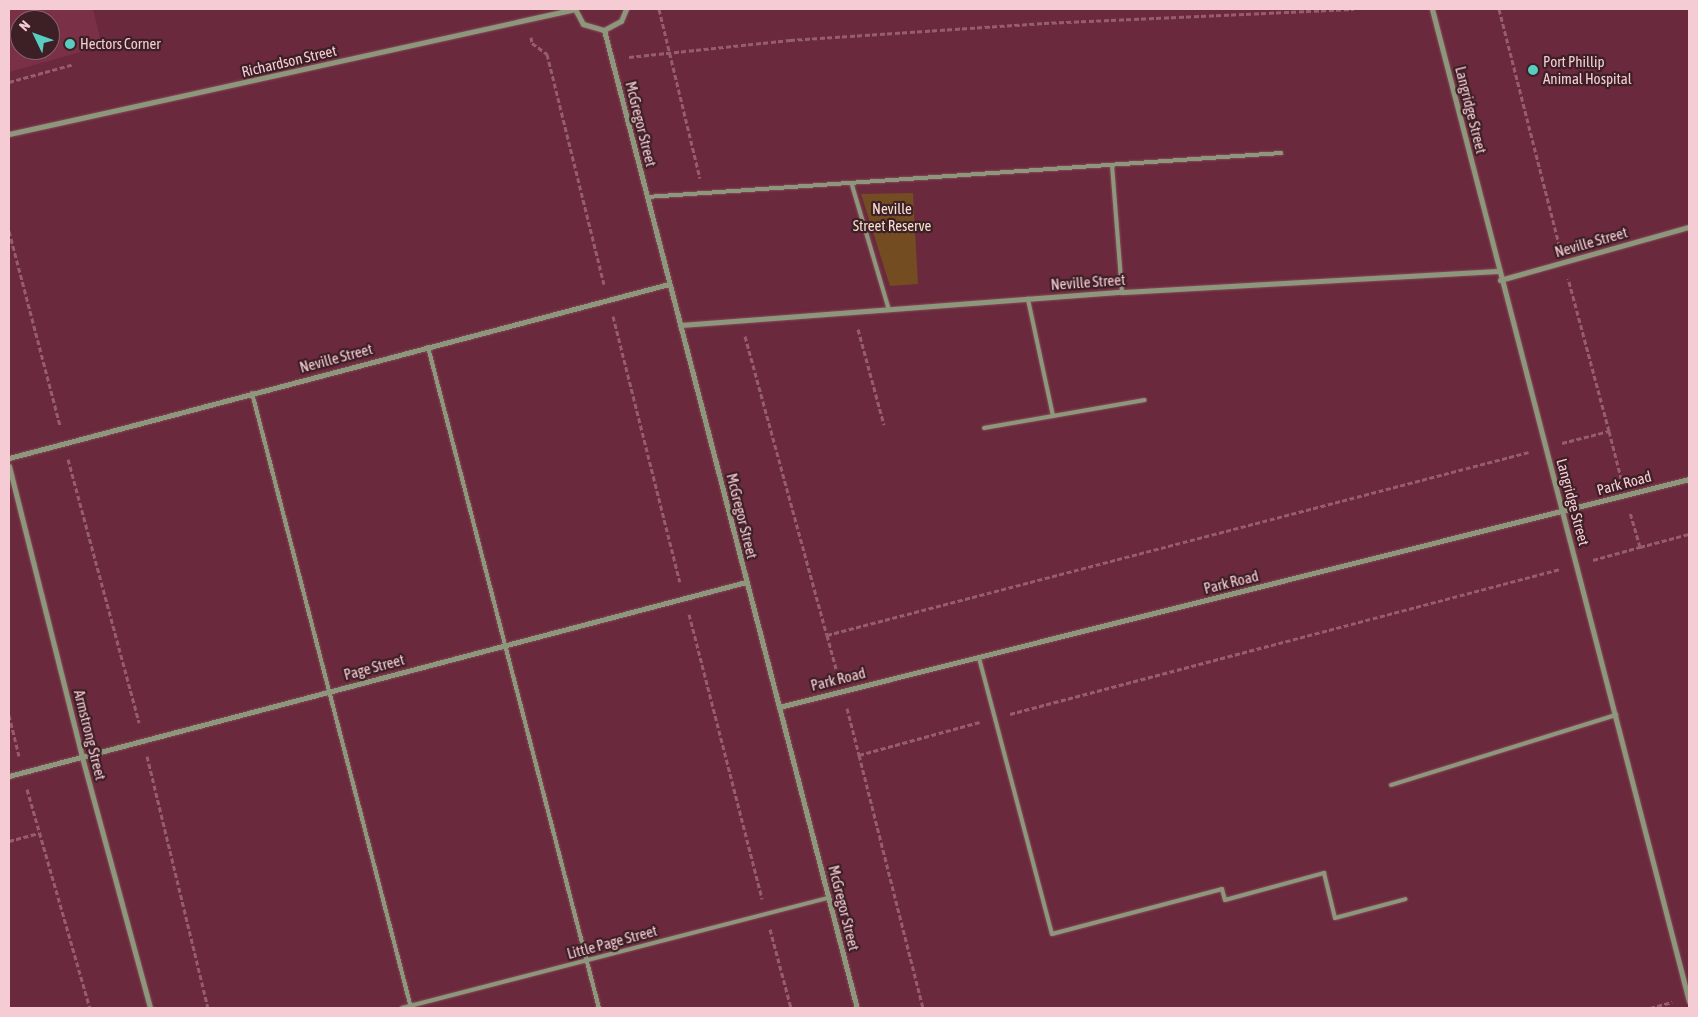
<!DOCTYPE html>
<html>
<head>
<meta charset="utf-8">
<style>
  body { margin:0 }
  #map { position:relative; width:1698px; height:1017px; overflow:hidden; background:#6a293c; font-family:"Asap Condensed",sans-serif }
  div>[style] { position:absolute }
  [style*='--x'] { left:calc(var(--x)*1px); top:calc(var(--y)*1px); width:calc(var(--w)*1px); rotate:calc(var(--a)*1deg) }
  .built>* { inset:0; background:#7a3046 }
  .green>* { inset:0; background:#744c22 }
  .path>* { height:3px; margin-top:-1.5px; transform-origin:0; background:repeating-linear-gradient(90deg,#965d6d 0 5px,transparent 0 7.5px) }
  .roads { filter:drop-shadow(0 0 1px #864a5a) drop-shadow(0 0 1px #864a5a) }
  .service>* { height:4px; margin:-2px; padding:0 2px; transform-origin:2px; border-radius:2px; background:#8d977b }
  .minor>* { height:5px; margin:-2.5px; padding:0 2.5px; transform-origin:2.5px; border-radius:2.5px; background:#8d977b }
  .dots>* { width:14px; height:14px; translate:-50% -50%; box-sizing:border-box; border:2px solid #3d1f26; border-radius:50% }
  span { translate:-50% -50%; white-space:nowrap; text-align:center; line-height:1.15; -webkit-text-stroke:4.5px #3d1f26; paint-order:stroke }
  .poi-label { font-size:15px; color:#f5ccd4 }
  .left { translate:0 -50%; text-align:left }
  .street-label { font-size:15px; color:#f5ccd4 }
  .park-label { font-size:15px; color:#f4dfcd }
  .frame { position:absolute; inset:0; border:10px solid #f5ccd4; pointer-events:none }
  .north { position:absolute; left:10px; top:10px; width:50px; height:50px; box-sizing:border-box; background:#3d1f26; border:1px solid #87646c; border-radius:50%; rotate:312deg; font-size:14px; font-weight:700; line-height:20px; text-align:center; color:#f5ccd4 }
  .north::after { content:''; display:block; margin:auto; width:18px; height:22px; background:#58cec0; clip-path:polygon(50% 0,100% 100%,50% 72%,0 100%) }
</style>
</head>
<body>
<div id="map">
  <div class="built">
    <i style="clip-path:polygon(evenodd,9px 9px,93px 9px,102px 46px,9px 72px,9px 9px,20px 20px,50px 20px,50px 50px,20px 50px,20px 20px)"></i>
  </div>
  <div class="green">
    <i style="clip-path:polygon(913px 193px,918px 284px,890px 286px,861px 194px)"></i>
  </div>
  <div class="path">
    <i style="--x:659;--y:9;--w:174;--a:76.4"></i>
    <i style="--x:1499;--y:9;--w:244;--a:75.7"></i>
    <i style="--x:531;--y:37;--w:6;--a:81"></i>
    <i style="--x:532;--y:43;--w:19;--a:36"></i>
    <i style="--x:547;--y:54;--w:237;--a:76.1"></i>
    <i style="--x:629;--y:57;--w:162;--a:-6"></i>
    <i style="--x:790;--y:40;--w:255;--a:-3.8"></i>
    <i style="--x:1044;--y:23;--w:310;--a:-2.6"></i>
    <i style="--x:9;--y:82;--w:67;--a:-15.5"></i>
    <i style="--x:9;--y:231;--w:202;--a:75.3"></i>
    <i style="--x:613;--y:316;--w:274;--a:75.9"></i>
    <i style="--x:858;--y:329;--w:99;--a:74.8"></i>
    <i style="--x:745;--y:336;--w:310;--a:74.7"></i>
    <i style="--x:827;--y:635;--w:725;--a:-14.61"></i>
    <i style="--x:1609;--y:431;--w:49;--a:75.7"></i>
    <i style="--x:1562;--y:443;--w:49;--a:-14.3"></i>
    <i style="--x:1609;--y:431;--w:158;--a:-105"></i>
    <i style="--x:68;--y:459;--w:273;--a:74.9"></i>
    <i style="--x:1640;--y:547;--w:51;--a:-14.9"></i>
    <i style="--x:1593;--y:560;--w:49;--a:-15.5"></i>
    <i style="--x:1640;--y:547;--w:37;--a:-106"></i>
    <i style="--x:689;--y:614;--w:294;--a:75.6"></i>
    <i style="--x:827;--y:635;--w:42;--a:75"></i>
    <i style="--x:847;--y:708;--w:49;--a:75.7"></i>
    <i style="--x:859;--y:755;--w:125;--a:-15.3"></i>
    <i style="--x:1010;--y:714;--w:569;--a:-14.77"></i>
    <i style="--x:9;--y:715;--w:42;--a:76.3"></i>
    <i style="--x:859;--y:755;--w:261;--a:75.8"></i>
    <i style="--x:147;--y:756;--w:259;--a:76.4"></i>
    <i style="--x:27;--y:789;--w:228;--a:74"></i>
    <i style="--x:9;--y:841;--w:31;--a:-15"></i>
    <i style="--x:770;--y:929;--w:82;--a:75.1"></i>
    <i style="--x:1650;--y:1008;--w:23;--a:-15"></i>
  </div>
  <div class="roads">
    <div class="service">
      <i style="--x:1112;--y:165;--w:127;--a:85.5"></i>
      <i style="--x:852;--y:185;--w:130;--a:73.5"></i>
      <i style="--x:647;--y:197;--w:636;--a:-3.97"></i>
      <i style="--x:428;--y:347;--w:683;--a:75.5"></i>
      <i style="--x:252;--y:393;--w:635;--a:75.5"></i>
      <i style="--x:1053;--y:416;--w:93;--a:-9.9"></i>
      <i style="--x:984;--y:428;--w:70;--a:-9.9"></i>
      <i style="--x:1053;--y:416;--w:120;--a:-102.1"></i>
      <i style="--x:979;--y:658;--w:285;--a:75.2"></i>
      <i style="--x:1052;--y:934;--w:176;--a:-14.8"></i>
      <i style="--x:1222;--y:889;--w:11;--a:75"></i>
      <i style="--x:1225;--y:900;--w:103;--a:-15.3"></i>
      <i style="--x:1324;--y:873;--w:46;--a:76.3"></i>
      <i style="--x:1335;--y:918;--w:73;--a:-15"></i>
      <i style="--x:1391;--y:785;--w:236;--a:-17.3"></i>
      <i style="--x:402;--y:1008;--w:440;--a:-14.5"></i>
    </div>
    <div class="minor">
      <i style="--x:575;--y:9;--w:17;--a:62"></i>
      <i style="--x:583;--y:24;--w:22;--a:16"></i>
      <i style="--x:604;--y:30;--w:19;--a:-28"></i>
      <i style="--x:621;--y:21;--w:13;--a:-67"></i>
      <i style="--x:1432;--y:9;--w:1025;--a:75.48"></i>
      <i style="--x:604;--y:30;--w:1010;--a:75.5"></i>
      <i style="--x:9;--y:134;--w:580;--a:-12.45"></i>
      <i style="--x:1500;--y:280;--w:196;--a:-15.7"></i>
      <i style="--x:680;--y:325;--w:443;--a:-4.3"></i>
      <i style="--x:1122;--y:292;--w:378;--a:-3.2"></i>
      <i style="--x:9;--y:458;--w:683;--a:-14.77"></i>
      <i style="--x:9;--y:466;--w:300;--a:75.9"></i>
      <i style="--x:82;--y:757;--w:260;--a:74.8"></i>
      <i style="--x:779;--y:707;--w:938;--a:-14.07"></i>
      <i style="--x:9;--y:776;--w:762;--a:-14.75"></i>
    </div>
  </div>
  <div class="dots">
    <i style="left:70px;top:44px;background:#58cec0"></i>
    <i style="left:1533px;top:70px;background:#58cec0"></i>
  </div>
  <div class="poi-label">
    <span class="left" style="left:80px;top:44px">Hectors Corner</span>
    <span class="left" style="left:1543px;top:70px">Port Phillip<br>Animal Hospital</span>
  </div>
  <div class="street-label">
    <span style="left:289px;top:61px;rotate:-13deg">Richardson Street</span>
    <span style="left:1471px;top:110px;rotate:76deg">Langridge Street</span>
    <span style="left:641px;top:124px;rotate:76deg">McGregor Street</span>
    <span style="left:1591px;top:242px;rotate:-16deg">Neville Street</span>
    <span style="left:1088px;top:282px;rotate:-4deg">Neville Street</span>
    <span style="left:336px;top:358px;rotate:-15deg">Neville Street</span>
    <span style="left:1624px;top:483px;rotate:-15deg">Park Road</span>
    <span style="left:1573px;top:502px;rotate:75deg">Langridge Street</span>
    <span style="left:742px;top:516px;rotate:76deg">McGregor Street</span>
    <span style="left:1231px;top:582px;rotate:-14deg">Park Road</span>
    <span style="left:374px;top:667px;rotate:-15deg">Page Street</span>
    <span style="left:838px;top:679px;rotate:-14deg">Park Road</span>
    <span style="left:90px;top:735px;rotate:76deg">Armstrong Street</span>
    <span style="left:844px;top:908px;rotate:76deg">McGregor Street</span>
    <span style="left:612px;top:942px;rotate:-15deg">Little Page Street</span>
  </div>
  <div class="park-label">
    <span style="left:892px;top:217px">Neville<br>Street Reserve</span>
  </div>
  <div class="frame"></div>
  <div class="north">N</div>
</div>
</body>
</html>
